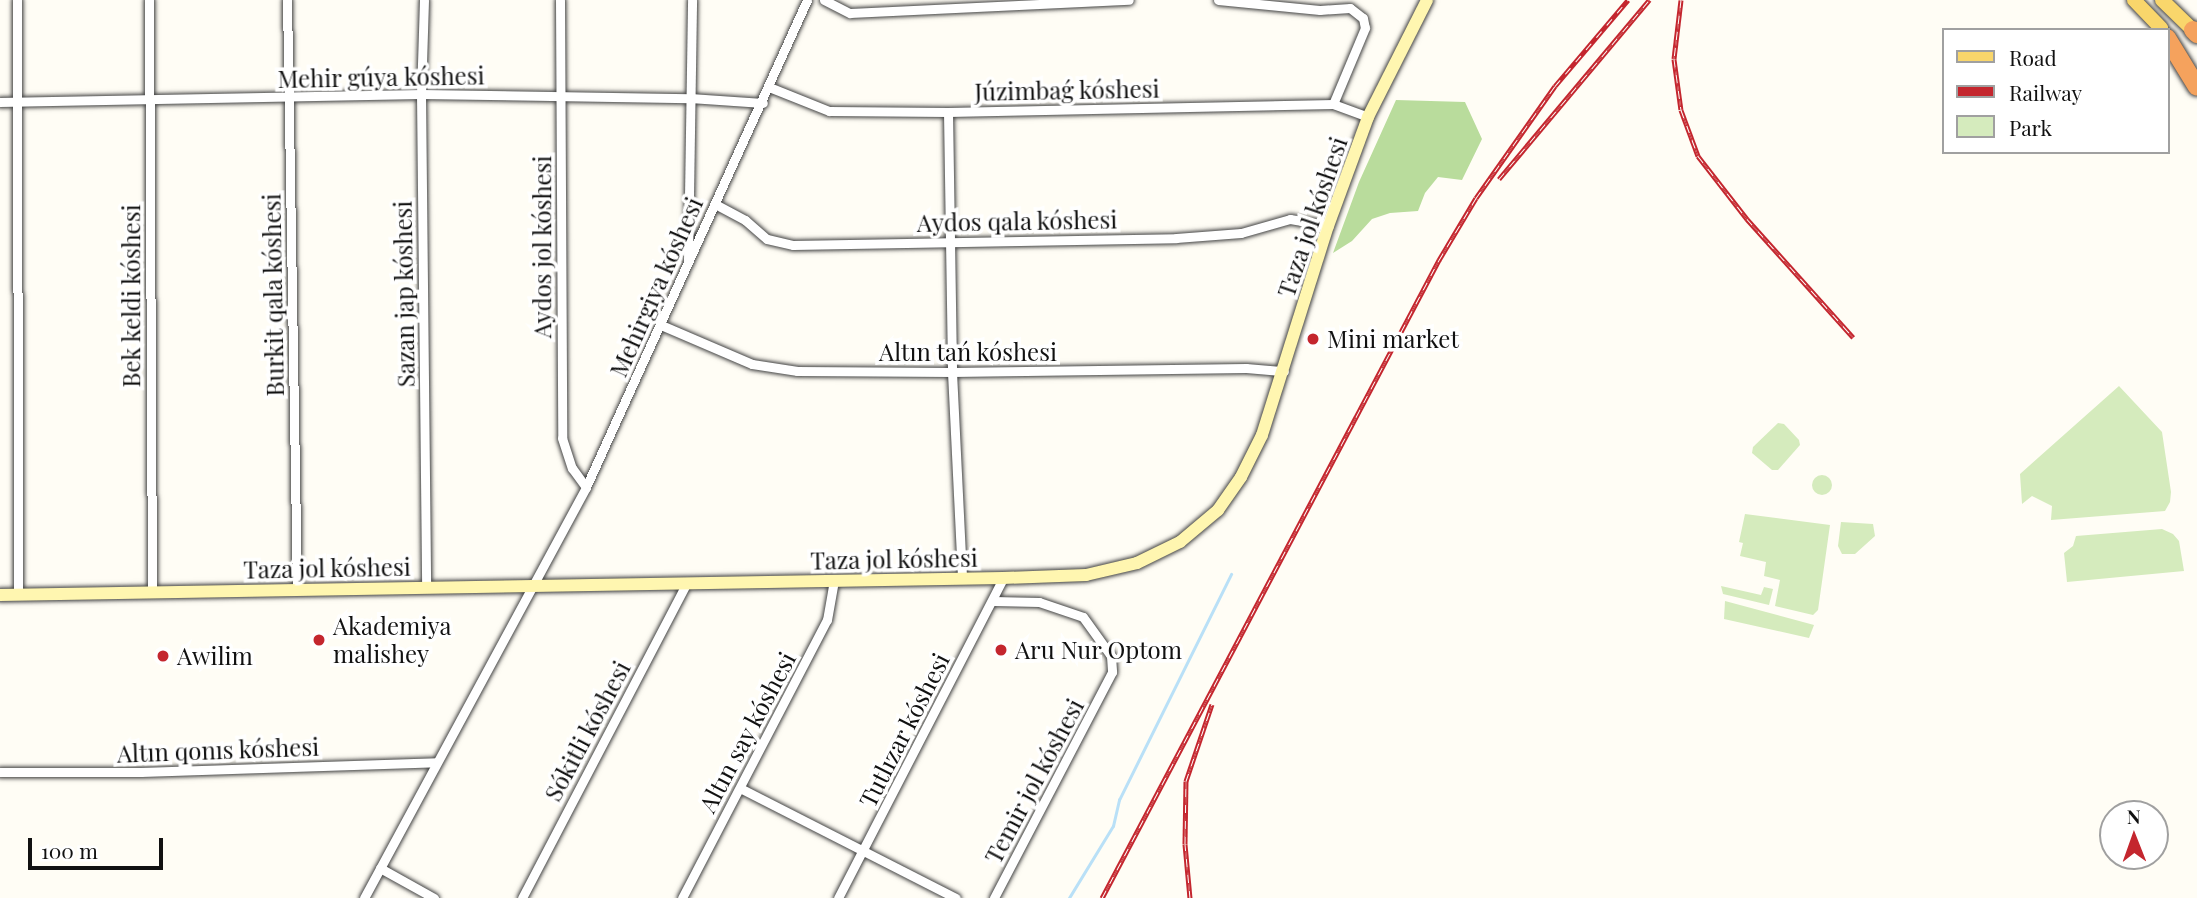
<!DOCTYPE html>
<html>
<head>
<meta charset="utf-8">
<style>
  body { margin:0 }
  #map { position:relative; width:2197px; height:898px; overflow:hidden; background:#fffdf5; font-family:"Playfair Display",serif }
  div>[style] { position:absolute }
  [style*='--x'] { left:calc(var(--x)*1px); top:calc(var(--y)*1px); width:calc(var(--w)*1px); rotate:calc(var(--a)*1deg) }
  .green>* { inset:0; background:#d5ebbd }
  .round { border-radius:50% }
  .forest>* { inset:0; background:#b9dc9c }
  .stream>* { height:2.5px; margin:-1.25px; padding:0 1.25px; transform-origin:1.25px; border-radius:1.25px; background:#b9e0f7 }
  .roads { filter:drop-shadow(0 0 2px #444) drop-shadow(0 0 2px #444) }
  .street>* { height:9px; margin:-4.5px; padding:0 4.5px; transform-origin:4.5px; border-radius:4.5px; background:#fff }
  .secondary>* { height:12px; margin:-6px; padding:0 6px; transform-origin:6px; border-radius:6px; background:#fff6b0 }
  .primary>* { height:14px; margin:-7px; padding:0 7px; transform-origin:7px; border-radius:7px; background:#f9d66b }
  .highway>* { height:18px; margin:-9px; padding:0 9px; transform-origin:9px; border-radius:9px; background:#f5a25d }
  .rail>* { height:5px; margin-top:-2.5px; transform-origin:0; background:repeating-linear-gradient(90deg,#fff 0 8px,#c4262e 0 16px); box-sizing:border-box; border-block:2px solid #c4262e }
  .dots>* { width:19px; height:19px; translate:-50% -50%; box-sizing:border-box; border:4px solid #fff; border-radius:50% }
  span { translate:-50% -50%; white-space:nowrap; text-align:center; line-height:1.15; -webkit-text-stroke:7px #fff; paint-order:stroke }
  .street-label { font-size:24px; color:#111 }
  .poi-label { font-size:24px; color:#111 }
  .left { translate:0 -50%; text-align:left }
  .legend { position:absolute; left:1942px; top:28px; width:228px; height:126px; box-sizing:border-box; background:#fff; border:2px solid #a0a0a0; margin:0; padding:9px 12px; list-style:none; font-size:21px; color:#111 }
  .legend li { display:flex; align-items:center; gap:14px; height:35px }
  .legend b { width:35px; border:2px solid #a0a0a0 }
  .north { position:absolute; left:2099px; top:800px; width:70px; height:70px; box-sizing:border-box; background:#fff; border:2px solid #a0a0a0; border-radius:50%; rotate:359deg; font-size:19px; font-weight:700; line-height:28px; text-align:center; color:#111 }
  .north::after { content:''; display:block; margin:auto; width:24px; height:32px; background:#c4262e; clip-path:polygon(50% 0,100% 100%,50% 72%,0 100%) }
  .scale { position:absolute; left:28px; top:838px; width:135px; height:32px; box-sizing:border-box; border:4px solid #111; border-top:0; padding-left:9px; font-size:21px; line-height:24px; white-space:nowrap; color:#111; -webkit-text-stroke:5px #fff; paint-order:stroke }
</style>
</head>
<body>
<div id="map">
  <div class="green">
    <i style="clip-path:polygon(2119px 386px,2162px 432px,2171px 492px,2170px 502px,2165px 511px,2051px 520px,2052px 506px,2032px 496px,2022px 504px,2020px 474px)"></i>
    <i style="clip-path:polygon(1778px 423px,1784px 424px,1799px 440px,1800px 445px,1778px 470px,1772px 470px,1752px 453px,1753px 447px)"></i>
    <i class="round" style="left:1812px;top:475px;width:20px;height:20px"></i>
    <i style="clip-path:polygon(1745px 514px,1830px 525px,1818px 610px,1813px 615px,1775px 606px,1780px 580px,1764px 576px,1766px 562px,1740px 556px,1743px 543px,1739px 542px)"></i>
    <i style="clip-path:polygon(1841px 522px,1873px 524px,1875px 536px,1855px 554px,1842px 554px,1838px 546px)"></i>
    <i style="clip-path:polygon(2162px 529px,2173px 534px,2179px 541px,2184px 571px,2067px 582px,2064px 553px,2073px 546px,2076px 536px)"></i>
    <i style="clip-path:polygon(1721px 586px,1761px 595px,1764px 587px,1773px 589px,1769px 605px,1723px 594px)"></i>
    <i style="clip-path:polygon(1725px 601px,1814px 625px,1809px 638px,1724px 619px)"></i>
  </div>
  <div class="forest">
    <i style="clip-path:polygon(1396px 100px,1465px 102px,1482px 139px,1462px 180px,1438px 177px,1425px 193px,1418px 211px,1390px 213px,1372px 219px,1352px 241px,1333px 253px,1359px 182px)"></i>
  </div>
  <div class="stream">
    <i style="--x:1069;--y:898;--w:84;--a:-58.6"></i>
    <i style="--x:1113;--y:826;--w:27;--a:-77"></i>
    <i style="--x:1119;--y:800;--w:252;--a:-63.6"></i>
  </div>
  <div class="roads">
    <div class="street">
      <i style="--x:17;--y:0;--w:594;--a:89.9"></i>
      <i style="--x:149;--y:0;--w:591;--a:89.71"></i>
      <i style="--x:287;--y:0;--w:590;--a:89.03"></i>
      <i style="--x:424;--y:0;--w:94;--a:91.8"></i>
      <i style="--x:421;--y:94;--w:493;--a:89.4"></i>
      <i style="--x:560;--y:0;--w:438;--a:89.7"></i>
      <i style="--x:562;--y:438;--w:32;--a:72"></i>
      <i style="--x:572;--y:468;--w:24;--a:54"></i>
      <i style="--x:824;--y:0;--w:29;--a:27"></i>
      <i style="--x:850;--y:13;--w:279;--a:-2.7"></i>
      <i style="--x:1218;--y:0;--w:102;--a:5.6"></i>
      <i style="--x:1320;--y:10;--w:30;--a:-4"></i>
      <i style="--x:1350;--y:8;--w:16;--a:38"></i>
      <i style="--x:1363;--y:18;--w:10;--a:79"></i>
      <i style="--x:1365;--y:28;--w:82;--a:112.8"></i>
      <i style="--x:769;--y:87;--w:65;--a:21.8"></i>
      <i style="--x:829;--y:111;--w:119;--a:0.5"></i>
      <i style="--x:948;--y:112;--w:385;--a:-1.2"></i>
      <i style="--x:1333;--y:104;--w:37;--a:20"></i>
      <i style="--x:0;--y:102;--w:421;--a:-1.1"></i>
      <i style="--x:421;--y:94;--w:269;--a:0.9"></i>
      <i style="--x:690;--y:98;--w:73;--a:3.9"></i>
      <i style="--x:948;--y:112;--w:260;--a:89.1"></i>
      <i style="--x:952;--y:372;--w:207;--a:87.2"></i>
      <i style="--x:715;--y:204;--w:34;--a:28"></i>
      <i style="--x:745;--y:220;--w:29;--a:41"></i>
      <i style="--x:767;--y:239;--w:27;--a:13"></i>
      <i style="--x:793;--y:245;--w:383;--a:-1"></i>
      <i style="--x:1176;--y:238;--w:65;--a:-4.4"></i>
      <i style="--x:1241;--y:233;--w:51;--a:-15.9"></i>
      <i style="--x:1290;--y:219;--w:39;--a:10"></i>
      <i style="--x:688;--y:260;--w:260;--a:-89.1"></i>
      <i style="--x:661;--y:325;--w:99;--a:23.2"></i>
      <i style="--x:752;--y:364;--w:46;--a:8.8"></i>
      <i style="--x:797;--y:371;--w:155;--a:0.4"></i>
      <i style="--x:952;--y:372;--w:294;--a:-0.8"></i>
      <i style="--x:1246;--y:368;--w:38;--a:5"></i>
      <i style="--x:993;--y:601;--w:46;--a:1.2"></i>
      <i style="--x:1039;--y:602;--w:46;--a:18.8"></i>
      <i style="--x:1083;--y:617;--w:48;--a:54.3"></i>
      <i style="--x:1111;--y:656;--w:16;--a:86"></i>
      <i style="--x:1112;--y:672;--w:255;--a:117.6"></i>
      <i style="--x:0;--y:772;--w:141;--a:0"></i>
      <i style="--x:141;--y:772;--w:296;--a:-1.9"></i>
      <i style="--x:740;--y:788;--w:242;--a:27"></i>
      <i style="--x:380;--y:868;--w:62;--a:29.1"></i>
      <i style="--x:364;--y:898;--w:467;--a:-61.6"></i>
      <i style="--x:586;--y:487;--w:535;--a:-65.59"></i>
      <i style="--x:522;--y:898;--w:356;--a:-62.4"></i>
      <i style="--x:682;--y:898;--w:314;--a:-62.5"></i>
      <i style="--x:827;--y:620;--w:40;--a:-80"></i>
      <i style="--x:838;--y:898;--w:360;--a:-62.7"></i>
    </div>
    <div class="secondary">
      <i style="--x:0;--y:595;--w:1003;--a:-0.97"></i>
      <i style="--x:1003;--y:578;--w:83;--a:-2.1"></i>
      <i style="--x:1086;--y:575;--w:52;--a:-13.2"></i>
      <i style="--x:1137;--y:563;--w:48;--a:-26"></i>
      <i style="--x:1180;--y:542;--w:50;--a:-40.1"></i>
      <i style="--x:1218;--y:510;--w:40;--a:-55.1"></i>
      <i style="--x:1241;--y:477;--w:47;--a:-63.4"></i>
      <i style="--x:1262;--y:435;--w:219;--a:-72.5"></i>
      <i style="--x:1328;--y:226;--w:116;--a:-69.8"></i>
      <i style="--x:1368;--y:117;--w:131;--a:-63.2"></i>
    </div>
    <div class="primary">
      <i style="--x:2134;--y:0;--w:39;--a:46"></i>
      <i style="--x:2162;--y:0;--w:43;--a:44.1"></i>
    </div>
    <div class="highway">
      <i style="--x:2193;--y:30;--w:6;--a:45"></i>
      <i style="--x:2167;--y:38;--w:57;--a:58.5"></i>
    </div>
  </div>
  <div class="rail">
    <i style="--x:1681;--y:0;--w:59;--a:96.8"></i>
    <i style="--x:1674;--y:59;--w:51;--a:82.2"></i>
    <i style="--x:1681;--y:110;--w:49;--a:69.7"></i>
    <i style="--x:1698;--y:156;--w:80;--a:52.1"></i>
    <i style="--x:1747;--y:219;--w:159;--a:48.1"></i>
    <i style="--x:1499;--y:179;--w:234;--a:-50"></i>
    <i style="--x:1102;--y:898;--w:722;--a:-62.16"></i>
    <i style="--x:1439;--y:260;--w:72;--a:-59.2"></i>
    <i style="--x:1476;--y:198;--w:137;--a:-54.8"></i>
    <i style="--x:1555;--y:86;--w:113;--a:-49.7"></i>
    <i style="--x:1190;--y:898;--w:54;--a:-95.3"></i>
    <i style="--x:1185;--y:844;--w:63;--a:-89.1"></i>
    <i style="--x:1186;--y:781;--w:81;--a:-71.3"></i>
  </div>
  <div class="dots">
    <i style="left:1313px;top:339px;background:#c4262e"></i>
    <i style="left:319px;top:640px;background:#c4262e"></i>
    <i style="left:1001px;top:650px;background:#c4262e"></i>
    <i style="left:163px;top:656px;background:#c4262e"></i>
  </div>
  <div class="street-label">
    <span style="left:381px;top:77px;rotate:-1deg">Mehir gúyа kóshesi</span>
    <span style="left:1067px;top:90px;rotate:-1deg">Júzimbaǵ kóshesi</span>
    <span style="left:1312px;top:217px;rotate:-71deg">Taza jol kóshesi</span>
    <span style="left:1017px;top:221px;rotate:-1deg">Aydos qala kóshesi</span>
    <span style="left:542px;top:247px;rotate:-90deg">Aydos jol kóshesi</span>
    <span style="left:656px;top:287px;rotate:-66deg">Mehirgiya kóshesi</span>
    <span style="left:404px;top:294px;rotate:-91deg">Sazan jap kóshesi</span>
    <span style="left:273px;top:295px;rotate:-91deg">Burkit qala kóshesi</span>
    <span style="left:131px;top:296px;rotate:-90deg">Bek keldi kóshesi</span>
    <span style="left:968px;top:352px">Altın tań kóshesi</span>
    <span style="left:894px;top:559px;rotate:-1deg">Taza jol kóshesi</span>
    <span style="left:327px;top:568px;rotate:-1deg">Taza jol kóshesi</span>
    <span style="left:904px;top:730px;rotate:-63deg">Tutlızar kóshesi</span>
    <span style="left:587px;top:731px;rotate:-62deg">Sókitli kóshesi</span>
    <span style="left:747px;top:732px;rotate:-62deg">Altın say kóshesi</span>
    <span style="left:218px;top:750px;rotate:-2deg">Altın qonıs kóshesi</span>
    <span style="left:1034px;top:781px;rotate:-62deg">Temir jol kóshesi</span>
  </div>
  <div class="poi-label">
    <span class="left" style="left:1327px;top:339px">Mini market</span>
    <span class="left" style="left:333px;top:640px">Akademiya<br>malishey</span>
    <span class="left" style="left:1015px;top:650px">Aru Nur Optom</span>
    <span class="left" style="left:177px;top:656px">Awilim</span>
  </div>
  <ul class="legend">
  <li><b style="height:9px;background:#f9d66b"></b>Road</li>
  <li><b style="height:9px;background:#c4262e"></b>Railway</li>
  <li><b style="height:19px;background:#d5ebbd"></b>Park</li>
  </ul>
  <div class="north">N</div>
  <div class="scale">100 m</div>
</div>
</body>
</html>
